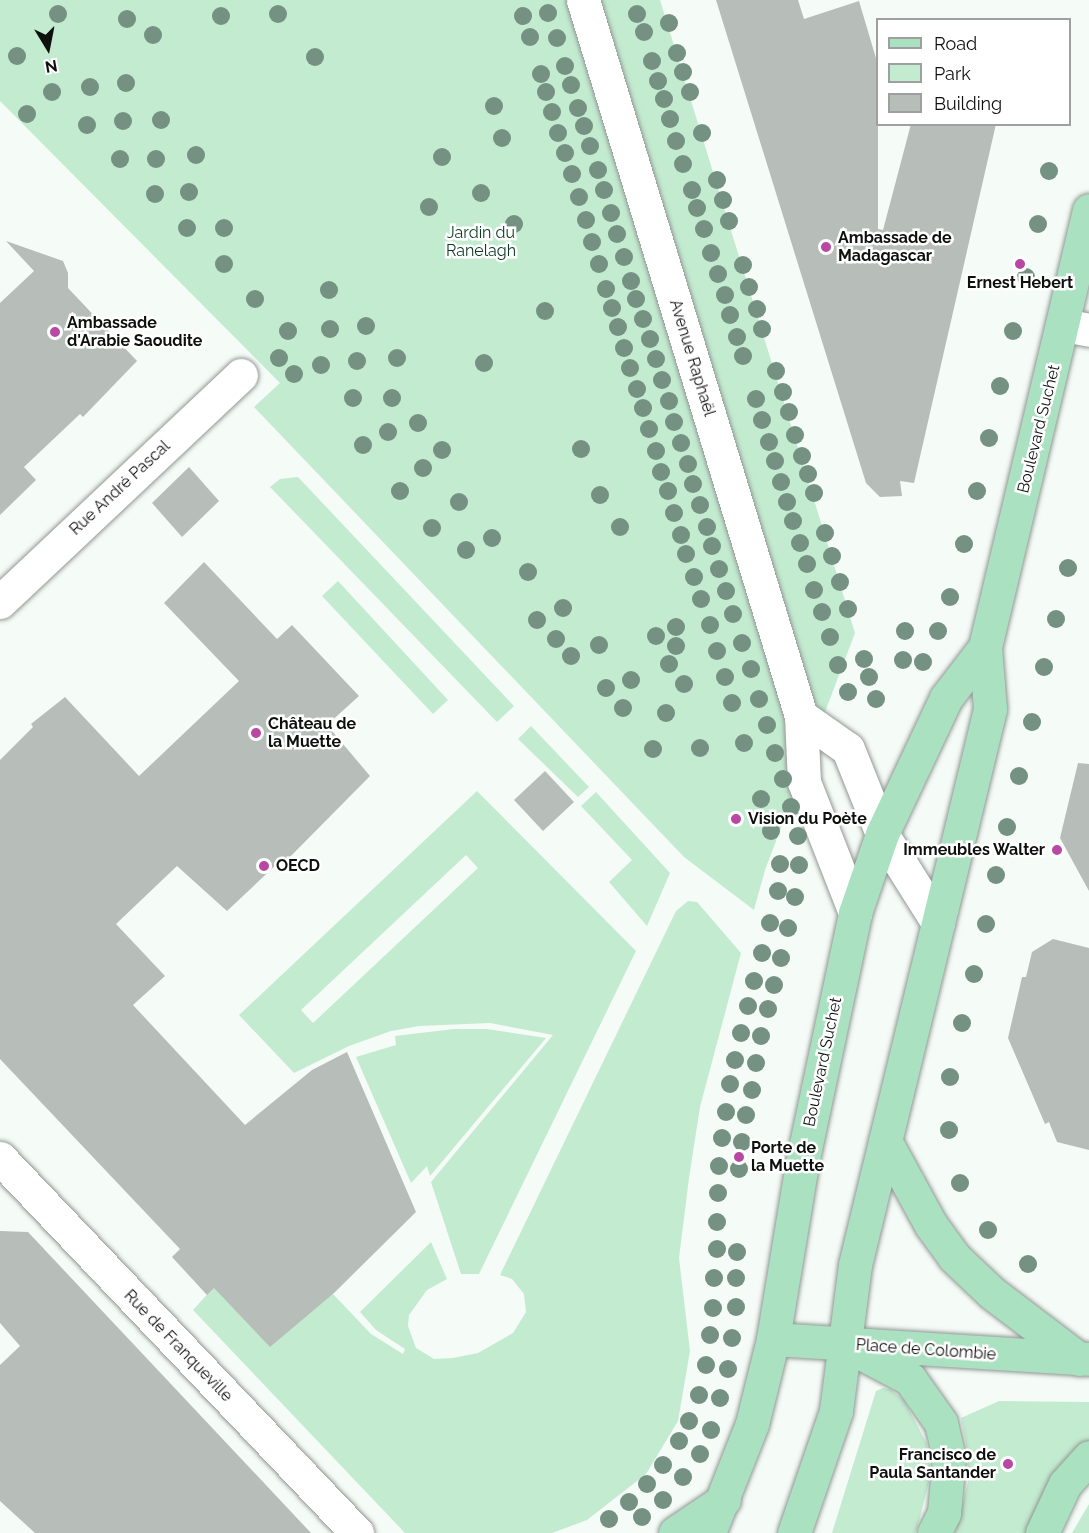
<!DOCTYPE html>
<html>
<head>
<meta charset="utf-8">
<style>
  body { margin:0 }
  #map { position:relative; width:1089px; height:1533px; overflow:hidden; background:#f5fbf7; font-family:Raleway,sans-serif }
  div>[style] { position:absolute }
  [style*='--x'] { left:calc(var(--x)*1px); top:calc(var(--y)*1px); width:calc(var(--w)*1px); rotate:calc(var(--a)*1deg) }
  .green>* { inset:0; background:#c3ebd0 }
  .building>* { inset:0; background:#b7bdb9 }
  .roads { filter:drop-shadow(0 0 2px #929894) drop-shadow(0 0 2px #929894) }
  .minor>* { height:33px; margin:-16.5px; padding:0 16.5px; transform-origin:16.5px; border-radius:16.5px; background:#fff }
  .major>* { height:33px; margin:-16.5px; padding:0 16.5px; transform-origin:16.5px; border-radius:16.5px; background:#aae1c0 }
  .trees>* { width:18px; height:18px; margin:-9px; border-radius:50%; background:#749182 }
  .dots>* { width:16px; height:16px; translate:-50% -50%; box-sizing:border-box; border:3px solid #fff; border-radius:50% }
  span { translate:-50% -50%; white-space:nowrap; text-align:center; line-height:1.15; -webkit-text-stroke:5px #fff; paint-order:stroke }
  .park-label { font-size:16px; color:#0b3b22 }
  .poi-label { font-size:16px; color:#0e100e; font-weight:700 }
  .left { translate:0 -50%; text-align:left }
  .right { translate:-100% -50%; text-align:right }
  .street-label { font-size:16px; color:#0e100e }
  .legend { position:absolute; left:876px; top:18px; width:195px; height:108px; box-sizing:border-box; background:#fff; border:2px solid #9f9f9f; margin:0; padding:8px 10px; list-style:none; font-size:18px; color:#0e100e }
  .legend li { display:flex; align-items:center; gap:12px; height:30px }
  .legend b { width:30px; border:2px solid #9f9f9f }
  .north { position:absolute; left:18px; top:18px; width:60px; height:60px; -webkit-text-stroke:4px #fff; paint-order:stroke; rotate:170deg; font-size:16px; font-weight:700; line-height:24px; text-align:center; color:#0e100e }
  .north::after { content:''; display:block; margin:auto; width:21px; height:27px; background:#0e100e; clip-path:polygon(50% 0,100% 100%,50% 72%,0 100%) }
</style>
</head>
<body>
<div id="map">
  <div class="green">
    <i style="clip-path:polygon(0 0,660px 0,855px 633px,765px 870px,754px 910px,684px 857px,254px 407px,280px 383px,0 101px)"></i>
    <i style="clip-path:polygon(298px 477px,514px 706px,497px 722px,270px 487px,280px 479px)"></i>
    <i style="clip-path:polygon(338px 581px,448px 700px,433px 714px,322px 596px)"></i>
    <i style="clip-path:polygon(531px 726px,589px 787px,578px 797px,518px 739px)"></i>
    <i style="clip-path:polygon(evenodd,477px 791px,636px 951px,479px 1274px,461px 1274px,431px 1182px,553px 1035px,490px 1023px,419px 1026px,391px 1031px,349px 1046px,294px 1073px,239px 1015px,477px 791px,466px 855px,478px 868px,313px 1023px,301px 1010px,466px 855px)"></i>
    <i style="clip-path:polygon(596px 792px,670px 873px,647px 926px,609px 882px,632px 860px,581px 806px)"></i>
    <i style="clip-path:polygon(688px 901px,697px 902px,741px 953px,700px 1107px,689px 1178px,679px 1258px,690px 1351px,678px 1421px,646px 1474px,587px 1520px,552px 1533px,405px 1533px,193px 1310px,214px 1287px,270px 1346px,333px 1294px,371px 1334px,403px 1354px,405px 1349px,376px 1330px,360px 1312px,431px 1242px,447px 1279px,427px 1290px,409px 1315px,408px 1326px,416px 1348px,434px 1359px,453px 1358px,478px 1353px,513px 1333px,526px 1312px,524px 1294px,512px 1279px,500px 1275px,676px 911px)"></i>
    <i style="clip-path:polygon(454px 1029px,487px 1029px,546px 1038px,430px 1176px,427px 1166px,411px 1183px,356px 1057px,396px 1045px,395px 1036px)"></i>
    <i style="clip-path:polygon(883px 1388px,890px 1389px,904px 1400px,927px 1444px,931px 1474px,917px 1529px,915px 1533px,832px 1533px,876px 1391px)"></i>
    <i style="clip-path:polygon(999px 1401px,1089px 1402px,1089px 1440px,1067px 1466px,1032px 1533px,955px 1533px,968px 1482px,968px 1455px,961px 1418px)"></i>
    <i style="clip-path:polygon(1089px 1504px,1089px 1533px,1072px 1533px)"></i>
  </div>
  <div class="building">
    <i style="clip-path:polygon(716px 0,798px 0,804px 19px,859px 1px,878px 65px,878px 229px,883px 230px,911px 124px,996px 124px,914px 483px,900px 481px,902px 496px,880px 497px,866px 483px)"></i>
    <i style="clip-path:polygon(6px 241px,63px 261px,68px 273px,68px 288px,137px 361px,83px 417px,80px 414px,24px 467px,36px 480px,0 515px,0 303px,34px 271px)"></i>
    <i style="clip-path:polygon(189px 467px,219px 501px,182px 537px,152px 503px)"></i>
    <i style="clip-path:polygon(204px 562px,277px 639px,292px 625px,359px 696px,327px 725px,370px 776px,283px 864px,280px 861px,227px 911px,177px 866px,116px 924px,165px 976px,133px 1005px,245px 1125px,312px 1070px,347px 1052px,416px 1212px,333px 1294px,270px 1347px,214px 1288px,207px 1295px,172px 1257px,180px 1249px,0 1059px,0 760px,33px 727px,31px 724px,65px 697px,139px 776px,239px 681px,164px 603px)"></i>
    <i style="clip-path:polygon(1078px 763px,1089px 764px,1089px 891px,1060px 838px)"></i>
    <i style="clip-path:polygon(545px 771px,574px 802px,543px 831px,514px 800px)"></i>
    <i style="clip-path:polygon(1053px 939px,1089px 948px,1089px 1150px,1057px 1142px,1049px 1122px,1045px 1124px,1008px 1038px,1022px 977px,1026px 977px,1032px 952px)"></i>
    <i style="clip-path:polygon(0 1231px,28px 1232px,311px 1533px,35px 1533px,0 1501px,0 1365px,20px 1346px,0 1323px)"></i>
  </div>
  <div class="roads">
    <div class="minor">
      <i style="--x:583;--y:0;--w:748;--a:73.07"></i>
      <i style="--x:801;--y:716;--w:66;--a:87.4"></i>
      <i style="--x:804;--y:782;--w:141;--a:68.7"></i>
      <i style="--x:1064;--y:325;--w:25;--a:11"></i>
      <i style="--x:0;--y:602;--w:331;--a:-43.3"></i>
      <i style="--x:801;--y:716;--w:57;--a:35.1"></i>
      <i style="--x:848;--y:749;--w:92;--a:68.2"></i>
      <i style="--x:882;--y:834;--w:105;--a:57.8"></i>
      <i style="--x:0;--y:1158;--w:518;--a:46.41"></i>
    </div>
    <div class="major">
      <i style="--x:885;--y:1141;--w:96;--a:61.3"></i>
      <i style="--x:931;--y:1225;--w:39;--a:54"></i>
      <i style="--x:954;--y:1257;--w:52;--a:43.5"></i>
      <i style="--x:992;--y:1293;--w:109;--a:37.2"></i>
      <i style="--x:773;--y:1339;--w:317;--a:3.6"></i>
      <i style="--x:857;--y:1351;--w:60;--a:27.8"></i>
      <i style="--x:910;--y:1379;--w:54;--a:54.8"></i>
      <i style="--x:941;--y:1423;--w:35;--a:77"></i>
      <i style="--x:949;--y:1457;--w:56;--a:95.1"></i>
      <i style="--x:944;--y:1513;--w:22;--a:117"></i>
      <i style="--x:675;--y:1533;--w:59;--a:-34"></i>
      <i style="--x:709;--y:1533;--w:117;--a:-68.5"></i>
      <i style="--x:752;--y:1424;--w:88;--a:-76.1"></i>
      <i style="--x:773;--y:1339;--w:178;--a:-80.6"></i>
      <i style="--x:802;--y:1163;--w:256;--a:-78"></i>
      <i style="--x:855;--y:913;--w:83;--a:-71.1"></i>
      <i style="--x:882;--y:834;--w:150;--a:-64.8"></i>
      <i style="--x:946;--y:698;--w:64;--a:-52.6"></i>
      <i style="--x:794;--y:1533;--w:129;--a:-71"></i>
      <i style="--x:836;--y:1411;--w:147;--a:-82.6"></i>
      <i style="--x:855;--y:1265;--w:572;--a:-76.35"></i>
      <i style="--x:990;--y:709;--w:62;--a:-94.6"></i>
      <i style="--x:985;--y:647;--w:449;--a:-76.6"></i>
      <i style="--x:1042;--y:1533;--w:54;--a:-64.9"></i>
      <i style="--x:1065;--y:1484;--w:36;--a:-48"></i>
    </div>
  </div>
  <div class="trees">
    <i style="left:548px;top:13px"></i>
    <i style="left:58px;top:14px"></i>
    <i style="left:278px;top:14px"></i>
    <i style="left:637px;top:14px"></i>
    <i style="left:221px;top:16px"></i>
    <i style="left:523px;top:16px"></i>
    <i style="left:127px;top:19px"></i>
    <i style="left:669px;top:23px"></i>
    <i style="left:644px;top:32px"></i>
    <i style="left:153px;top:35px"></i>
    <i style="left:530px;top:37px"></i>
    <i style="left:557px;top:38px"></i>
    <i style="left:677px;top:53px"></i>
    <i style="left:17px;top:56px"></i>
    <i style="left:315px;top:57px"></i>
    <i style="left:652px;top:61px"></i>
    <i style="left:565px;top:66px"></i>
    <i style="left:683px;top:72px"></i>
    <i style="left:541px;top:74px"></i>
    <i style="left:658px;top:81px"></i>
    <i style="left:126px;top:83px"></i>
    <i style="left:571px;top:85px"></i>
    <i style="left:90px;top:87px"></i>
    <i style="left:52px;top:92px"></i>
    <i style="left:546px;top:92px"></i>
    <i style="left:690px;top:92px"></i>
    <i style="left:664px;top:99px"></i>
    <i style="left:494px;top:106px"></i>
    <i style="left:578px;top:108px"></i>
    <i style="left:552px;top:112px"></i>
    <i style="left:27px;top:114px"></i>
    <i style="left:670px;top:119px"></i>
    <i style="left:161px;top:120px"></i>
    <i style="left:123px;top:121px"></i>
    <i style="left:87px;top:125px"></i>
    <i style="left:584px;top:126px"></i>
    <i style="left:558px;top:133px"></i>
    <i style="left:702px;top:133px"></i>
    <i style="left:502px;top:138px"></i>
    <i style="left:676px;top:141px"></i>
    <i style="left:590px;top:146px"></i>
    <i style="left:565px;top:153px"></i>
    <i style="left:196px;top:155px"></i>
    <i style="left:442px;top:157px"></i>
    <i style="left:120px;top:159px"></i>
    <i style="left:156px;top:159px"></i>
    <i style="left:683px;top:164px"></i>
    <i style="left:598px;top:170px"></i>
    <i style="left:1049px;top:171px"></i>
    <i style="left:572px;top:174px"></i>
    <i style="left:717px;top:180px"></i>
    <i style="left:604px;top:190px"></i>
    <i style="left:692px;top:190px"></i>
    <i style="left:189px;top:192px"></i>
    <i style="left:481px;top:193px"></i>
    <i style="left:155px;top:194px"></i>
    <i style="left:579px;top:197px"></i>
    <i style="left:723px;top:200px"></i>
    <i style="left:429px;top:207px"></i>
    <i style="left:697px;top:208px"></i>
    <i style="left:611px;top:213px"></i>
    <i style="left:586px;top:220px"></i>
    <i style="left:729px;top:221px"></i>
    <i style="left:514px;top:224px"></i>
    <i style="left:1038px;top:224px"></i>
    <i style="left:187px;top:228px"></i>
    <i style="left:224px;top:228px"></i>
    <i style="left:704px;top:229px"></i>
    <i style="left:617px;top:234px"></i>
    <i style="left:592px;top:242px"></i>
    <i style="left:711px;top:253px"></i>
    <i style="left:624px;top:257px"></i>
    <i style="left:224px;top:264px"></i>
    <i style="left:599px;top:264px"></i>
    <i style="left:743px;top:265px"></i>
    <i style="left:718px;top:274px"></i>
    <i style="left:1026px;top:277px"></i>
    <i style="left:631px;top:281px"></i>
    <i style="left:749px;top:287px"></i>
    <i style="left:606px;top:289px"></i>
    <i style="left:329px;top:290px"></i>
    <i style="left:725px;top:295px"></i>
    <i style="left:255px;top:299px"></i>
    <i style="left:636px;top:299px"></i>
    <i style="left:612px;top:308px"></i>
    <i style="left:757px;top:309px"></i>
    <i style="left:545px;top:311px"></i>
    <i style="left:730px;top:315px"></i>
    <i style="left:643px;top:319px"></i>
    <i style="left:366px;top:326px"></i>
    <i style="left:618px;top:327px"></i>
    <i style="left:330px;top:329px"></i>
    <i style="left:762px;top:329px"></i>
    <i style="left:288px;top:331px"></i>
    <i style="left:1013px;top:331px"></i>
    <i style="left:737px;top:337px"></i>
    <i style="left:650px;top:339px"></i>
    <i style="left:624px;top:348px"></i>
    <i style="left:743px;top:356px"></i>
    <i style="left:279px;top:358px"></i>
    <i style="left:397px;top:358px"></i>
    <i style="left:656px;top:359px"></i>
    <i style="left:357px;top:361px"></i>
    <i style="left:484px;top:363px"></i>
    <i style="left:321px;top:365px"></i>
    <i style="left:630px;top:368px"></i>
    <i style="left:776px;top:371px"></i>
    <i style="left:294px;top:374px"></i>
    <i style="left:662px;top:380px"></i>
    <i style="left:1000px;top:386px"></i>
    <i style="left:637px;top:389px"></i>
    <i style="left:783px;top:392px"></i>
    <i style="left:353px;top:398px"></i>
    <i style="left:392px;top:398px"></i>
    <i style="left:756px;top:399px"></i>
    <i style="left:669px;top:401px"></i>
    <i style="left:643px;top:408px"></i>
    <i style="left:789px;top:412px"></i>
    <i style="left:762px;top:420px"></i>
    <i style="left:674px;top:422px"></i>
    <i style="left:418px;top:423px"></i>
    <i style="left:649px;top:429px"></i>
    <i style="left:388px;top:432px"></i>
    <i style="left:795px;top:435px"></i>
    <i style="left:989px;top:438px"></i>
    <i style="left:769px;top:442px"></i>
    <i style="left:681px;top:443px"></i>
    <i style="left:363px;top:445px"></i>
    <i style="left:581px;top:449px"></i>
    <i style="left:442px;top:450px"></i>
    <i style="left:656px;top:451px"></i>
    <i style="left:802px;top:456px"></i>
    <i style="left:775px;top:461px"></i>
    <i style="left:688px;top:464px"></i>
    <i style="left:423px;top:468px"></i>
    <i style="left:661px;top:472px"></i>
    <i style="left:808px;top:474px"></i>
    <i style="left:781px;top:482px"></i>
    <i style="left:693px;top:484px"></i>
    <i style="left:400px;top:491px"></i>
    <i style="left:668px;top:491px"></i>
    <i style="left:977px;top:491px"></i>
    <i style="left:814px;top:493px"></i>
    <i style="left:600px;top:495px"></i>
    <i style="left:459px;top:502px"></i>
    <i style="left:787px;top:502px"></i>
    <i style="left:700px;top:505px"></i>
    <i style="left:674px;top:513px"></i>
    <i style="left:793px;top:521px"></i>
    <i style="left:620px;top:527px"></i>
    <i style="left:707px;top:527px"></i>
    <i style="left:432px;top:528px"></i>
    <i style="left:825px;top:533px"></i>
    <i style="left:681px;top:535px"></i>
    <i style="left:492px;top:538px"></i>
    <i style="left:800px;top:543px"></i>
    <i style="left:964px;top:544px"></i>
    <i style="left:712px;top:546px"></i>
    <i style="left:466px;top:550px"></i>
    <i style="left:686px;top:554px"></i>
    <i style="left:832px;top:556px"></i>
    <i style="left:807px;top:564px"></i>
    <i style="left:1068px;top:568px"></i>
    <i style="left:719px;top:569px"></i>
    <i style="left:528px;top:572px"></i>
    <i style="left:694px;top:577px"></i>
    <i style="left:840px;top:582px"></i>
    <i style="left:814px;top:590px"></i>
    <i style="left:726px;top:591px"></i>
    <i style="left:950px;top:597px"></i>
    <i style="left:701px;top:599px"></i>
    <i style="left:563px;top:608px"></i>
    <i style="left:848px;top:609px"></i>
    <i style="left:822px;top:612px"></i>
    <i style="left:733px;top:614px"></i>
    <i style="left:1056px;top:619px"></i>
    <i style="left:537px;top:620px"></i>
    <i style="left:710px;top:625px"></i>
    <i style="left:676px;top:627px"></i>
    <i style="left:905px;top:631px"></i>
    <i style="left:938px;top:631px"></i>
    <i style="left:656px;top:636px"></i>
    <i style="left:830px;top:637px"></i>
    <i style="left:556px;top:639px"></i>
    <i style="left:742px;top:643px"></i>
    <i style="left:599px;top:645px"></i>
    <i style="left:676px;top:646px"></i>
    <i style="left:717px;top:651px"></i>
    <i style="left:571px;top:656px"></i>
    <i style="left:864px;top:659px"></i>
    <i style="left:903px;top:660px"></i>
    <i style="left:923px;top:662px"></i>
    <i style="left:669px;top:664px"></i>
    <i style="left:838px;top:665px"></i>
    <i style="left:1044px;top:667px"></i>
    <i style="left:751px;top:669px"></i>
    <i style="left:725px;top:677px"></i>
    <i style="left:869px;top:677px"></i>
    <i style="left:631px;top:680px"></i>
    <i style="left:684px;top:684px"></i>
    <i style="left:606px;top:688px"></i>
    <i style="left:848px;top:692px"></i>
    <i style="left:759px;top:699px"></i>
    <i style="left:876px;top:699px"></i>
    <i style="left:732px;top:703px"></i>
    <i style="left:623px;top:708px"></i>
    <i style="left:666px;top:713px"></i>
    <i style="left:1032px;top:722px"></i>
    <i style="left:767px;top:725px"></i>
    <i style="left:744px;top:743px"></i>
    <i style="left:700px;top:748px"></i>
    <i style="left:653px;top:749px"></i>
    <i style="left:775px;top:753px"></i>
    <i style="left:1019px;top:776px"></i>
    <i style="left:783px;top:779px"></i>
    <i style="left:761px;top:799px"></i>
    <i style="left:791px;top:807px"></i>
    <i style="left:1007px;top:827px"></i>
    <i style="left:771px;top:831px"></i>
    <i style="left:798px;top:836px"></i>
    <i style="left:780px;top:864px"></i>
    <i style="left:799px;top:865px"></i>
    <i style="left:996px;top:875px"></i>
    <i style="left:778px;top:891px"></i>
    <i style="left:795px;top:897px"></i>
    <i style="left:770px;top:923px"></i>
    <i style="left:986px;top:924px"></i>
    <i style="left:788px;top:928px"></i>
    <i style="left:762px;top:953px"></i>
    <i style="left:781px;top:958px"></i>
    <i style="left:974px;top:974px"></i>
    <i style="left:754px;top:981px"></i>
    <i style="left:774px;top:985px"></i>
    <i style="left:748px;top:1006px"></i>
    <i style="left:768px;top:1009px"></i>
    <i style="left:962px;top:1023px"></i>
    <i style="left:741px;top:1033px"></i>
    <i style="left:761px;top:1036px"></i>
    <i style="left:735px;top:1060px"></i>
    <i style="left:756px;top:1063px"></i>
    <i style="left:950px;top:1077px"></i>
    <i style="left:730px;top:1084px"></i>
    <i style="left:752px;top:1090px"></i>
    <i style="left:726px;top:1112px"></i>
    <i style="left:746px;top:1115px"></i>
    <i style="left:949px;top:1130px"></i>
    <i style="left:722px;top:1138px"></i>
    <i style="left:742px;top:1142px"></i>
    <i style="left:719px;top:1166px"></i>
    <i style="left:739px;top:1169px"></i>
    <i style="left:960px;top:1183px"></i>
    <i style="left:718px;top:1193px"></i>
    <i style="left:717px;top:1222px"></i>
    <i style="left:988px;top:1230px"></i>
    <i style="left:717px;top:1249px"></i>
    <i style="left:737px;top:1252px"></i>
    <i style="left:1028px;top:1264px"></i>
    <i style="left:714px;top:1278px"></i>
    <i style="left:736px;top:1278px"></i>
    <i style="left:736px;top:1307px"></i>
    <i style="left:713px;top:1308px"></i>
    <i style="left:710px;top:1335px"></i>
    <i style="left:732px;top:1338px"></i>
    <i style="left:706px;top:1365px"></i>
    <i style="left:728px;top:1369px"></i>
    <i style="left:699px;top:1395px"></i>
    <i style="left:720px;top:1398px"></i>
    <i style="left:689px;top:1421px"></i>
    <i style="left:711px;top:1430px"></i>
    <i style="left:679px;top:1441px"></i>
    <i style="left:700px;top:1454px"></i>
    <i style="left:663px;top:1465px"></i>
    <i style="left:683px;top:1477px"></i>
    <i style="left:647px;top:1484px"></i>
    <i style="left:663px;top:1500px"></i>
    <i style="left:629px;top:1502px"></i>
    <i style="left:642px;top:1517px"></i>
    <i style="left:609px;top:1519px"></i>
  </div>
  <div class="dots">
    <i style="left:826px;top:247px;background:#b948a4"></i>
    <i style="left:1020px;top:264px;background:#b948a4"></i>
    <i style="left:55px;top:332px;background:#b948a4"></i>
    <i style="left:256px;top:733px;background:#b948a4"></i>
    <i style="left:736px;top:819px;background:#b948a4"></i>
    <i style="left:1057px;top:850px;background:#b948a4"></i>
    <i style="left:264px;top:866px;background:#b948a4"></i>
    <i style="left:739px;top:1157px;background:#b948a4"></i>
    <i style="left:1008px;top:1464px;background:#b948a4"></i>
  </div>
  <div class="park-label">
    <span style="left:481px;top:242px">Jardin du<br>Ranelagh</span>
  </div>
  <div class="poi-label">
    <span class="left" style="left:838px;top:247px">Ambassade de<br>Madagascar</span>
    <span style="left:1020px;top:283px">Ernest Hebert</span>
    <span class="left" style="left:67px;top:332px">Ambassade<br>d'Arabie Saoudite</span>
    <span class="left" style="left:268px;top:733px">Château de<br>la Muette</span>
    <span class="left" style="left:748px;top:819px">Vision du Poète</span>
    <span class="right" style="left:1045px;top:850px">Immeubles Walter</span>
    <span class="left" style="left:276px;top:866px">OECD</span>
    <span class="left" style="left:751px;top:1157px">Porte de<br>la Muette</span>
    <span class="right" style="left:996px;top:1464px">Francisco de<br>Paula Santander</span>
  </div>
  <div class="street-label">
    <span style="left:692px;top:358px;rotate:73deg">Avenue Raphaël</span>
    <span style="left:1039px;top:429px;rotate:-76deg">Boulevard Suchet</span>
    <span style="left:120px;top:488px;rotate:-43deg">Rue André Pascal</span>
    <span style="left:823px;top:1062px;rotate:-78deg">Boulevard Suchet</span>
    <span style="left:178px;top:1346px;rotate:46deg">Rue de Franqueville</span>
    <span style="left:926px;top:1350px;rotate:4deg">Place de Colombie</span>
  </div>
  <ul class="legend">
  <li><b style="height:8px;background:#aae1c0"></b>Road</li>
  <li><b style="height:16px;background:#c3ebd0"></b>Park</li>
  <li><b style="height:16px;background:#b7bdb9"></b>Building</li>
  </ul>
  <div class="north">N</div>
</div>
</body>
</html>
